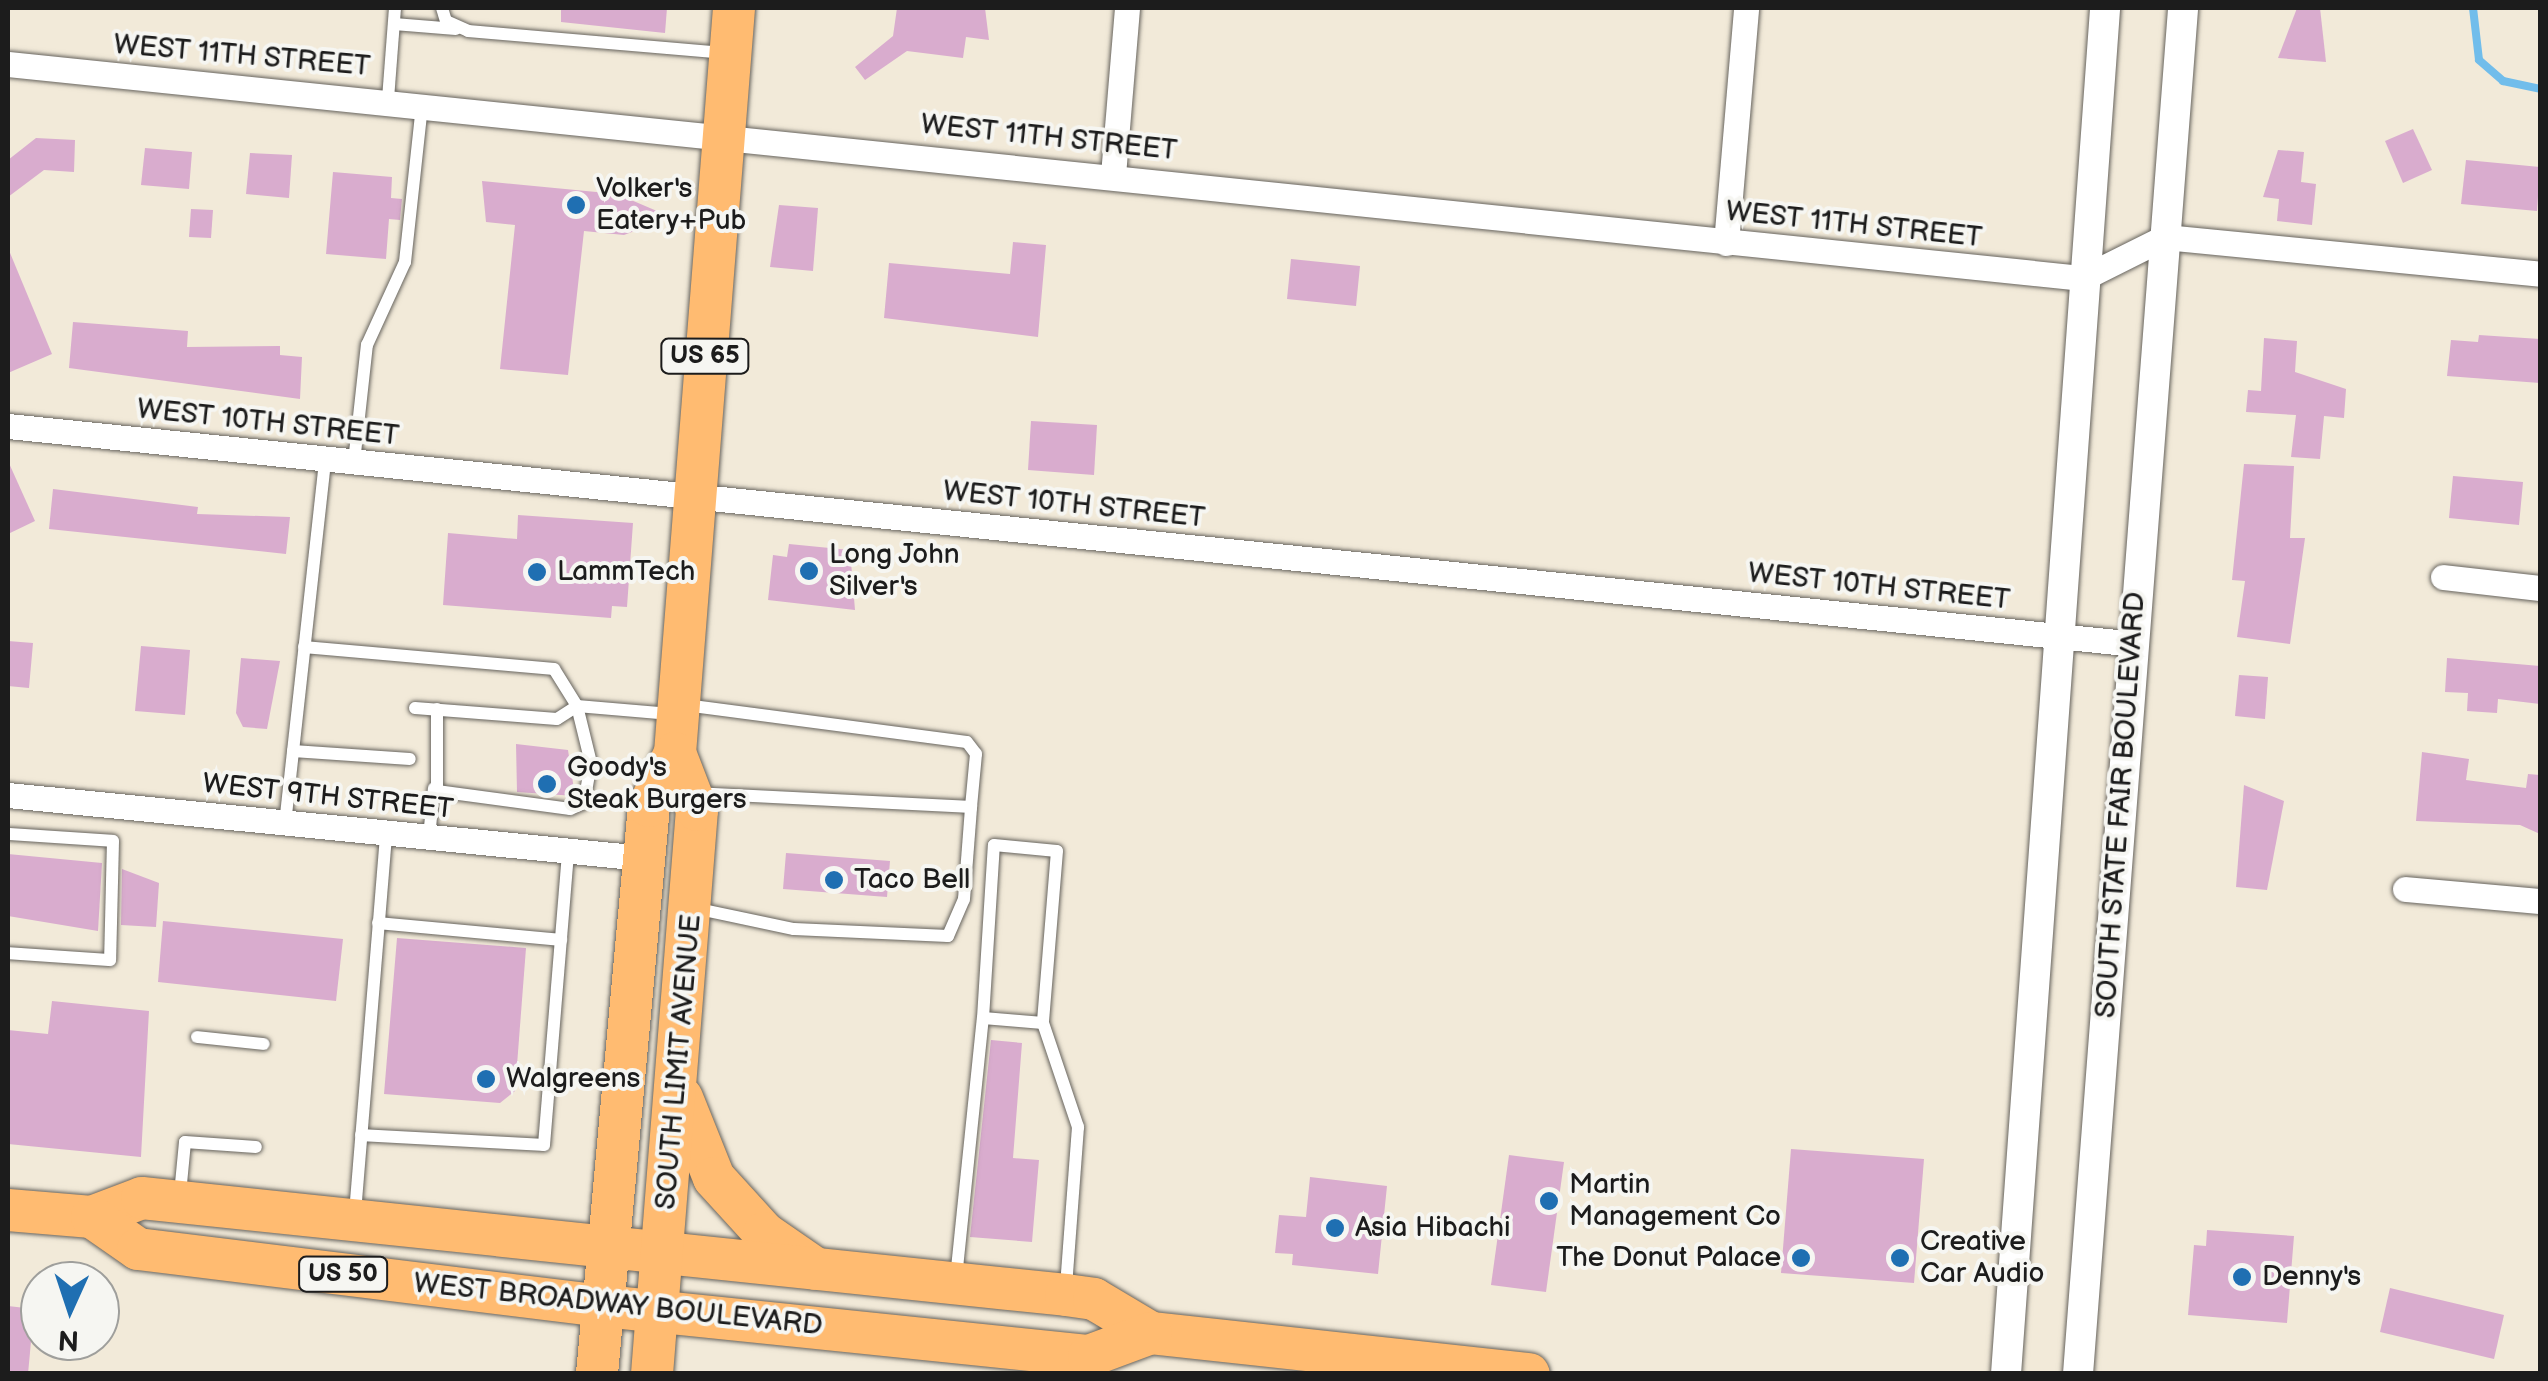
<!DOCTYPE html>
<html>
<head>
<meta charset="utf-8">
<style>
  body { margin:0 }
  #map { position:relative; width:2548px; height:1381px; overflow:hidden; background:#f2ead9; font-family:"Balsamiq Sans",sans-serif }
  div>[style] { position:absolute }
  [style*='--x'] { left:calc(var(--x)*1px); top:calc(var(--y)*1px); width:calc(var(--w)*1px); rotate:calc(var(--a)*1deg) }
  .stream>* { height:8px; margin:-4px; padding:0 4px; transform-origin:4px; border-radius:4px; background:#71bdeb }
  .building>* { inset:0; background:#d9acce }
  .roads { filter:drop-shadow(0 0 2px #67645e) drop-shadow(0 0 2px #67645e) }
  .service>* { height:12px; margin:-6px; padding:0 6px; transform-origin:6px; border-radius:6px; background:#fff }
  .minor>* { height:25px; margin:-12.5px; padding:0 12.5px; transform-origin:12.5px; border-radius:12.5px; background:#fff }
  .tertiary>* { height:30px; margin:-15px; padding:0 15px; transform-origin:15px; border-radius:15px; background:#fff }
  .trunk>* { height:42px; margin:-21px; padding:0 21px; transform-origin:21px; border-radius:21px; background:#ffbb71 }
  .dots>* { width:28px; height:28px; translate:-50% -50%; box-sizing:border-box; border:5px solid #f6f6f2; border-radius:50% }
  span { translate:-50% -50%; white-space:nowrap; text-align:center; line-height:1.15; -webkit-text-stroke:8px #f6f6f2; paint-order:stroke }
  .shield-label span { padding:2px 8px; background:#f6f6f2; border:2px solid; border-radius:8px; -webkit-text-stroke-width:0 }
  .shield-label { font-size:25px; color:#1c1c1c; font-weight:700 }
  .street-label { font-size:28px; color:#1c1c1c }
  .poi-label { font-size:28px; color:#1c1c1c }
  .left { translate:0 -50%; text-align:left }
  .right { translate:-100% -50%; text-align:right }
  .frame { position:absolute; inset:0; border:10px solid #1c1c1c; pointer-events:none }
  .north { position:absolute; left:20px; top:1261px; width:100px; height:100px; box-sizing:border-box; background:#f6f6f2; border:2px solid #9f9f9c; border-radius:50%; rotate:183deg; font-size:28px; font-weight:700; line-height:40px; text-align:center; color:#1c1c1c }
  .north::after { content:''; display:block; margin:auto; width:35px; height:45px; background:#1f6fb2; clip-path:polygon(50% 0,100% 100%,50% 72%,0 100%) }
</style>
</head>
<body>
<div id="map">
  <div class="stream">
    <i style="--x:2473;--y:8;--w:52;--a:83.4"></i>
    <i style="--x:2479;--y:60;--w:32;--a:41"></i>
    <i style="--x:2503;--y:81;--w:38;--a:12"></i>
  </div>
  <div class="building">
    <i style="clip-path:polygon(561px 8px,667px 8px,665px 33px,561px 22px)"></i>
    <i style="clip-path:polygon(897px 8px,985px 8px,989px 40px,966px 37px,963px 58px,907px 51px,865px 80px,855px 67px,893px 36px)"></i>
    <i style="clip-path:polygon(2297px 8px,2320px 8px,2326px 62px,2278px 58px)"></i>
    <i style="clip-path:polygon(2413px 129px,2432px 170px,2403px 183px,2385px 141px)"></i>
    <i style="clip-path:polygon(36px 138px,75px 140px,74px 172px,44px 170px,8px 197px,8px 160px)"></i>
    <i style="clip-path:polygon(145px 148px,192px 152px,189px 189px,141px 185px)"></i>
    <i style="clip-path:polygon(2278px 150px,2304px 152px,2301px 182px,2316px 184px,2312px 225px,2277px 221px,2279px 199px,2263px 197px)"></i>
    <i style="clip-path:polygon(250px 153px,292px 155px,289px 198px,246px 194px)"></i>
    <i style="clip-path:polygon(2466px 160px,2540px 167px,2537px 211px,2461px 204px)"></i>
    <i style="clip-path:polygon(333px 172px,392px 177px,391px 198px,402px 199px,400px 220px,389px 219px,386px 259px,326px 254px)"></i>
    <i style="clip-path:polygon(482px 181px,617px 194px,671px 217px,624px 235px,584px 231px,568px 375px,500px 369px,515px 225px,486px 222px)"></i>
    <i style="clip-path:polygon(779px 205px,818px 208px,813px 271px,770px 267px)"></i>
    <i style="clip-path:polygon(191px 209px,213px 210px,211px 238px,189px 237px)"></i>
    <i style="clip-path:polygon(1013px 242px,1046px 245px,1038px 337px,884px 318px,889px 263px,1010px 274px)"></i>
    <i style="clip-path:polygon(8px 248px,52px 354px,8px 373px)"></i>
    <i style="clip-path:polygon(1291px 259px,1360px 266px,1356px 306px,1287px 299px)"></i>
    <i style="clip-path:polygon(73px 322px,188px 331px,187px 347px,280px 346px,280px 355px,302px 357px,300px 399px,69px 368px)"></i>
    <i style="clip-path:polygon(2479px 335px,2540px 339px,2540px 383px,2447px 376px,2451px 340px,2478px 342px)"></i>
    <i style="clip-path:polygon(2264px 338px,2297px 341px,2295px 372px,2346px 389px,2344px 418px,2324px 416px,2320px 459px,2291px 457px,2296px 415px,2246px 412px,2248px 390px,2261px 391px)"></i>
    <i style="clip-path:polygon(1031px 421px,1097px 425px,1094px 475px,1028px 470px)"></i>
    <i style="clip-path:polygon(8px 461px,35px 521px,8px 534px)"></i>
    <i style="clip-path:polygon(2244px 464px,2294px 466px,2290px 538px,2305px 538px,2290px 644px,2237px 637px,2245px 581px,2232px 580px)"></i>
    <i style="clip-path:polygon(2453px 476px,2523px 482px,2519px 525px,2449px 518px)"></i>
    <i style="clip-path:polygon(53px 489px,198px 507px,197px 514px,290px 517px,286px 554px,49px 529px)"></i>
    <i style="clip-path:polygon(518px 515px,633px 523px,627px 607px,612px 606px,611px 618px,443px 605px,448px 533px,517px 539px)"></i>
    <i style="clip-path:polygon(789px 544px,850px 550px,855px 610px,768px 600px,773px 555px,787px 557px)"></i>
    <i style="clip-path:polygon(8px 641px,33px 643px,29px 688px,8px 686px)"></i>
    <i style="clip-path:polygon(141px 646px,190px 650px,185px 715px,135px 711px)"></i>
    <i style="clip-path:polygon(241px 658px,280px 661px,267px 729px,243px 727px,236px 713px)"></i>
    <i style="clip-path:polygon(2447px 658px,2540px 666px,2540px 704px,2498px 699px,2497px 713px,2467px 711px,2468px 693px,2445px 692px)"></i>
    <i style="clip-path:polygon(2239px 675px,2268px 677px,2265px 719px,2235px 716px)"></i>
    <i style="clip-path:polygon(516px 744px,568px 750px,575px 796px,517px 792px)"></i>
    <i style="clip-path:polygon(2422px 752px,2469px 759px,2466px 780px,2526px 788px,2528px 774px,2540px 775px,2540px 834px,2520px 825px,2416px 821px)"></i>
    <i style="clip-path:polygon(2244px 785px,2284px 801px,2267px 890px,2236px 887px)"></i>
    <i style="clip-path:polygon(786px 853px,890px 861px,887px 897px,783px 889px)"></i>
    <i style="clip-path:polygon(8px 854px,102px 863px,98px 931px,8px 916px)"></i>
    <i style="clip-path:polygon(122px 869px,159px 883px,156px 927px,121px 925px)"></i>
    <i style="clip-path:polygon(163px 921px,343px 939px,336px 1001px,158px 982px)"></i>
    <i style="clip-path:polygon(397px 938px,526px 948px,515px 1091px,500px 1103px,384px 1094px)"></i>
    <i style="clip-path:polygon(52px 1001px,149px 1011px,141px 1157px,8px 1144px,8px 1030px,48px 1034px)"></i>
    <i style="clip-path:polygon(991px 1040px,1022px 1043px,1013px 1158px,1039px 1160px,1032px 1242px,970px 1237px)"></i>
    <i style="clip-path:polygon(1791px 1149px,1924px 1159px,1914px 1283px,1781px 1273px)"></i>
    <i style="clip-path:polygon(1509px 1155px,1564px 1162px,1546px 1292px,1491px 1285px)"></i>
    <i style="clip-path:polygon(1310px 1177px,1387px 1186px,1378px 1274px,1292px 1265px,1293px 1254px,1275px 1253px,1279px 1215px,1306px 1217px)"></i>
    <i style="clip-path:polygon(2207px 1230px,2294px 1236px,2287px 1323px,2188px 1315px,2194px 1245px,2206px 1246px)"></i>
    <i style="clip-path:polygon(2390px 1288px,2504px 1315px,2494px 1359px,2380px 1332px)"></i>
    <i style="clip-path:polygon(8px 1306px,34px 1309px,28px 1374px,8px 1374px)"></i>
  </div>
  <div class="roads">
    <div class="service">
      <i style="--x:442;--y:8;--w:14;--a:73"></i>
      <i style="--x:446;--y:21;--w:24;--a:24"></i>
      <i style="--x:468;--y:31;--w:259;--a:4.9"></i>
      <i style="--x:394;--y:24;--w:62;--a:4.6"></i>
      <i style="--x:388;--y:99;--w:91;--a:-85.6"></i>
      <i style="--x:354;--y:462;--w:118;--a:-83.7"></i>
      <i style="--x:367;--y:345;--w:91;--a:-65.4"></i>
      <i style="--x:405;--y:262;--w:157;--a:-83.8"></i>
      <i style="--x:304;--y:647;--w:251;--a:5"></i>
      <i style="--x:554;--y:669;--w:44;--a:58.1"></i>
      <i style="--x:577;--y:706;--w:59;--a:76.2"></i>
      <i style="--x:591;--y:763;--w:41;--a:99.9"></i>
      <i style="--x:584;--y:803;--w:15;--a:157"></i>
      <i style="--x:570;--y:809;--w:134;--a:-172.3"></i>
      <i style="--x:437;--y:791;--w:82;--a:-90"></i>
      <i style="--x:685;--y:705;--w:284;--a:7.5"></i>
      <i style="--x:967;--y:742;--w:15;--a:53"></i>
      <i style="--x:976;--y:754;--w:53;--a:95.4"></i>
      <i style="--x:415;--y:708;--w:142;--a:4.4"></i>
      <i style="--x:557;--y:719;--w:24;--a:-33"></i>
      <i style="--x:577;--y:706;--w:94;--a:4.9"></i>
      <i style="--x:293;--y:751;--w:117;--a:3.9"></i>
      <i style="--x:285;--y:824;--w:367;--a:-83.7"></i>
      <i style="--x:8;--y:834;--w:105;--a:3.8"></i>
      <i style="--x:113;--y:841;--w:119;--a:91.4"></i>
      <i style="--x:110;--y:960;--w:102;--a:-176.1"></i>
      <i style="--x:429;--y:837;--w:49;--a:-84.2"></i>
      <i style="--x:694;--y:908;--w:102;--a:11.9"></i>
      <i style="--x:794;--y:929;--w:154;--a:2.6"></i>
      <i style="--x:948;--y:936;--w:40;--a:-66.6"></i>
      <i style="--x:964;--y:899;--w:92;--a:-85.6"></i>
      <i style="--x:971;--y:807;--w:272;--a:-177.1"></i>
      <i style="--x:378;--y:923;--w:184;--a:5.3"></i>
      <i style="--x:1043;--y:1023;--w:60;--a:-175.2"></i>
      <i style="--x:983;--y:1018;--w:173;--a:-86.4"></i>
      <i style="--x:994;--y:845;--w:63;--a:5.4"></i>
      <i style="--x:1057;--y:851;--w:173;--a:94.7"></i>
      <i style="--x:1043;--y:1023;--w:110;--a:71.4"></i>
      <i style="--x:1078;--y:1127;--w:161;--a:94.3"></i>
      <i style="--x:197;--y:1037;--w:67;--a:6"></i>
      <i style="--x:361;--y:1135;--w:183;--a:3.1"></i>
      <i style="--x:544;--y:1145;--w:294;--a:-85.3"></i>
      <i style="--x:180;--y:1194;--w:52;--a:-84.5"></i>
      <i style="--x:185;--y:1142;--w:71;--a:4"></i>
      <i style="--x:355;--y:1213;--w:382;--a:-85.3"></i>
      <i style="--x:956;--y:1278;--w:261;--a:-84.1"></i>
    </div>
    <div class="minor">
      <i style="--x:8;--y:64;--w:2086;--a:5.89"></i>
      <i style="--x:2083;--y:278;--w:92;--a:-26.6"></i>
      <i style="--x:2165;--y:237;--w:377;--a:5.6"></i>
      <i style="--x:1113;--y:175;--w:168;--a:-85.2"></i>
      <i style="--x:1726;--y:243;--w:236;--a:-85.1"></i>
      <i style="--x:8;--y:426;--w:2137;--a:5.85"></i>
      <i style="--x:2443;--y:577;--w:98;--a:6.5"></i>
      <i style="--x:8;--y:795;--w:638;--a:5.67"></i>
      <i style="--x:2405;--y:889;--w:136;--a:5.1"></i>
    </div>
    <div class="tertiary">
      <i style="--x:2006;--y:1374;--w:1370;--a:-85.85"></i>
      <i style="--x:2078;--y:1374;--w:1370;--a:-85.6"></i>
    </div>
    <div class="trunk">
      <i style="--x:682;--y:1098;--w:86;--a:68.2"></i>
      <i style="--x:714;--y:1178;--w:74;--a:47.7"></i>
      <i style="--x:764;--y:1233;--w:63;--a:34.7"></i>
      <i style="--x:8;--y:1210;--w:84;--a:4.8"></i>
      <i style="--x:92;--y:1217;--w:53;--a:-20.8"></i>
      <i style="--x:142;--y:1198;--w:929;--a:5.99"></i>
      <i style="--x:1066;--y:1295;--w:28;--a:8"></i>
      <i style="--x:1094;--y:1299;--w:66;--a:30.8"></i>
      <i style="--x:1151;--y:1333;--w:380;--a:6.2"></i>
      <i style="--x:92;--y:1217;--w:56;--a:34.8"></i>
      <i style="--x:138;--y:1249;--w:469;--a:7"></i>
      <i style="--x:604;--y:1306;--w:488;--a:5.9"></i>
      <i style="--x:1089;--y:1356;--w:66;--a:-20.4"></i>
      <i style="--x:597;--y:1374;--w:570;--a:-84.77"></i>
      <i style="--x:649;--y:806;--w:59;--a:-63.9"></i>
      <i style="--x:675;--y:753;--w:747;--a:-85.47"></i>
      <i style="--x:652;--y:1374;--w:566;--a:-85.44"></i>
      <i style="--x:697;--y:810;--w:61;--a:-111.1"></i>
    </div>
  </div>
  <div class="dots">
    <i style="left:576px;top:205px;background:#1f6fb2"></i>
    <i style="left:809px;top:571px;background:#1f6fb2"></i>
    <i style="left:537px;top:572px;background:#1f6fb2"></i>
    <i style="left:547px;top:784px;background:#1f6fb2"></i>
    <i style="left:834px;top:880px;background:#1f6fb2"></i>
    <i style="left:486px;top:1079px;background:#1f6fb2"></i>
    <i style="left:1549px;top:1201px;background:#1f6fb2"></i>
    <i style="left:1335px;top:1228px;background:#1f6fb2"></i>
    <i style="left:1801px;top:1258px;background:#1f6fb2"></i>
    <i style="left:1900px;top:1258px;background:#1f6fb2"></i>
    <i style="left:2242px;top:1277px;background:#1f6fb2"></i>
  </div>
  <div class="shield-label">
    <span style="left:705px;top:356px">US 65</span>
    <span style="left:343px;top:1274px">US 50</span>
  </div>
  <div class="street-label">
    <span style="left:242px;top:56px;rotate:5deg">WEST 11TH STREET</span>
    <span style="left:1049px;top:138px;rotate:6deg">WEST 11TH STREET</span>
    <span style="left:1854px;top:225px;rotate:6deg">WEST 11TH STREET</span>
    <span style="left:268px;top:423px;rotate:6deg">WEST 10TH STREET</span>
    <span style="left:1074px;top:505px;rotate:6deg">WEST 10TH STREET</span>
    <span style="left:1879px;top:587px;rotate:6deg">WEST 10TH STREET</span>
    <span style="left:328px;top:797px;rotate:6deg">WEST 9TH STREET</span>
    <span style="left:2121px;top:805px;rotate:-86deg">SOUTH STATE FAIR BOULEVARD</span>
    <span style="left:679px;top:1062px;rotate:-85deg">SOUTH LIMIT AVENUE</span>
    <span style="left:618px;top:1305px;rotate:6deg">WEST BROADWAY BOULEVARD</span>
  </div>
  <div class="poi-label">
    <span class="left" style="left:596px;top:205px">Volker's<br>Eatery+Pub</span>
    <span class="left" style="left:829px;top:571px">Long John<br>Silver's</span>
    <span class="left" style="left:557px;top:572px">LammTech</span>
    <span class="left" style="left:567px;top:784px">Goody's<br>Steak Burgers</span>
    <span class="left" style="left:854px;top:880px">Taco Bell</span>
    <span class="left" style="left:506px;top:1079px">Walgreens</span>
    <span class="left" style="left:1569px;top:1201px">Martin<br>Management Co</span>
    <span class="left" style="left:1355px;top:1228px">Asia Hibachi</span>
    <span class="left" style="left:1920px;top:1258px">Creative<br>Car Audio</span>
    <span class="right" style="left:1781px;top:1258px">The Donut Palace</span>
    <span class="left" style="left:2262px;top:1277px">Denny's</span>
  </div>
  <div class="frame"></div>
  <div class="north">N</div>
</div>
</body>
</html>
